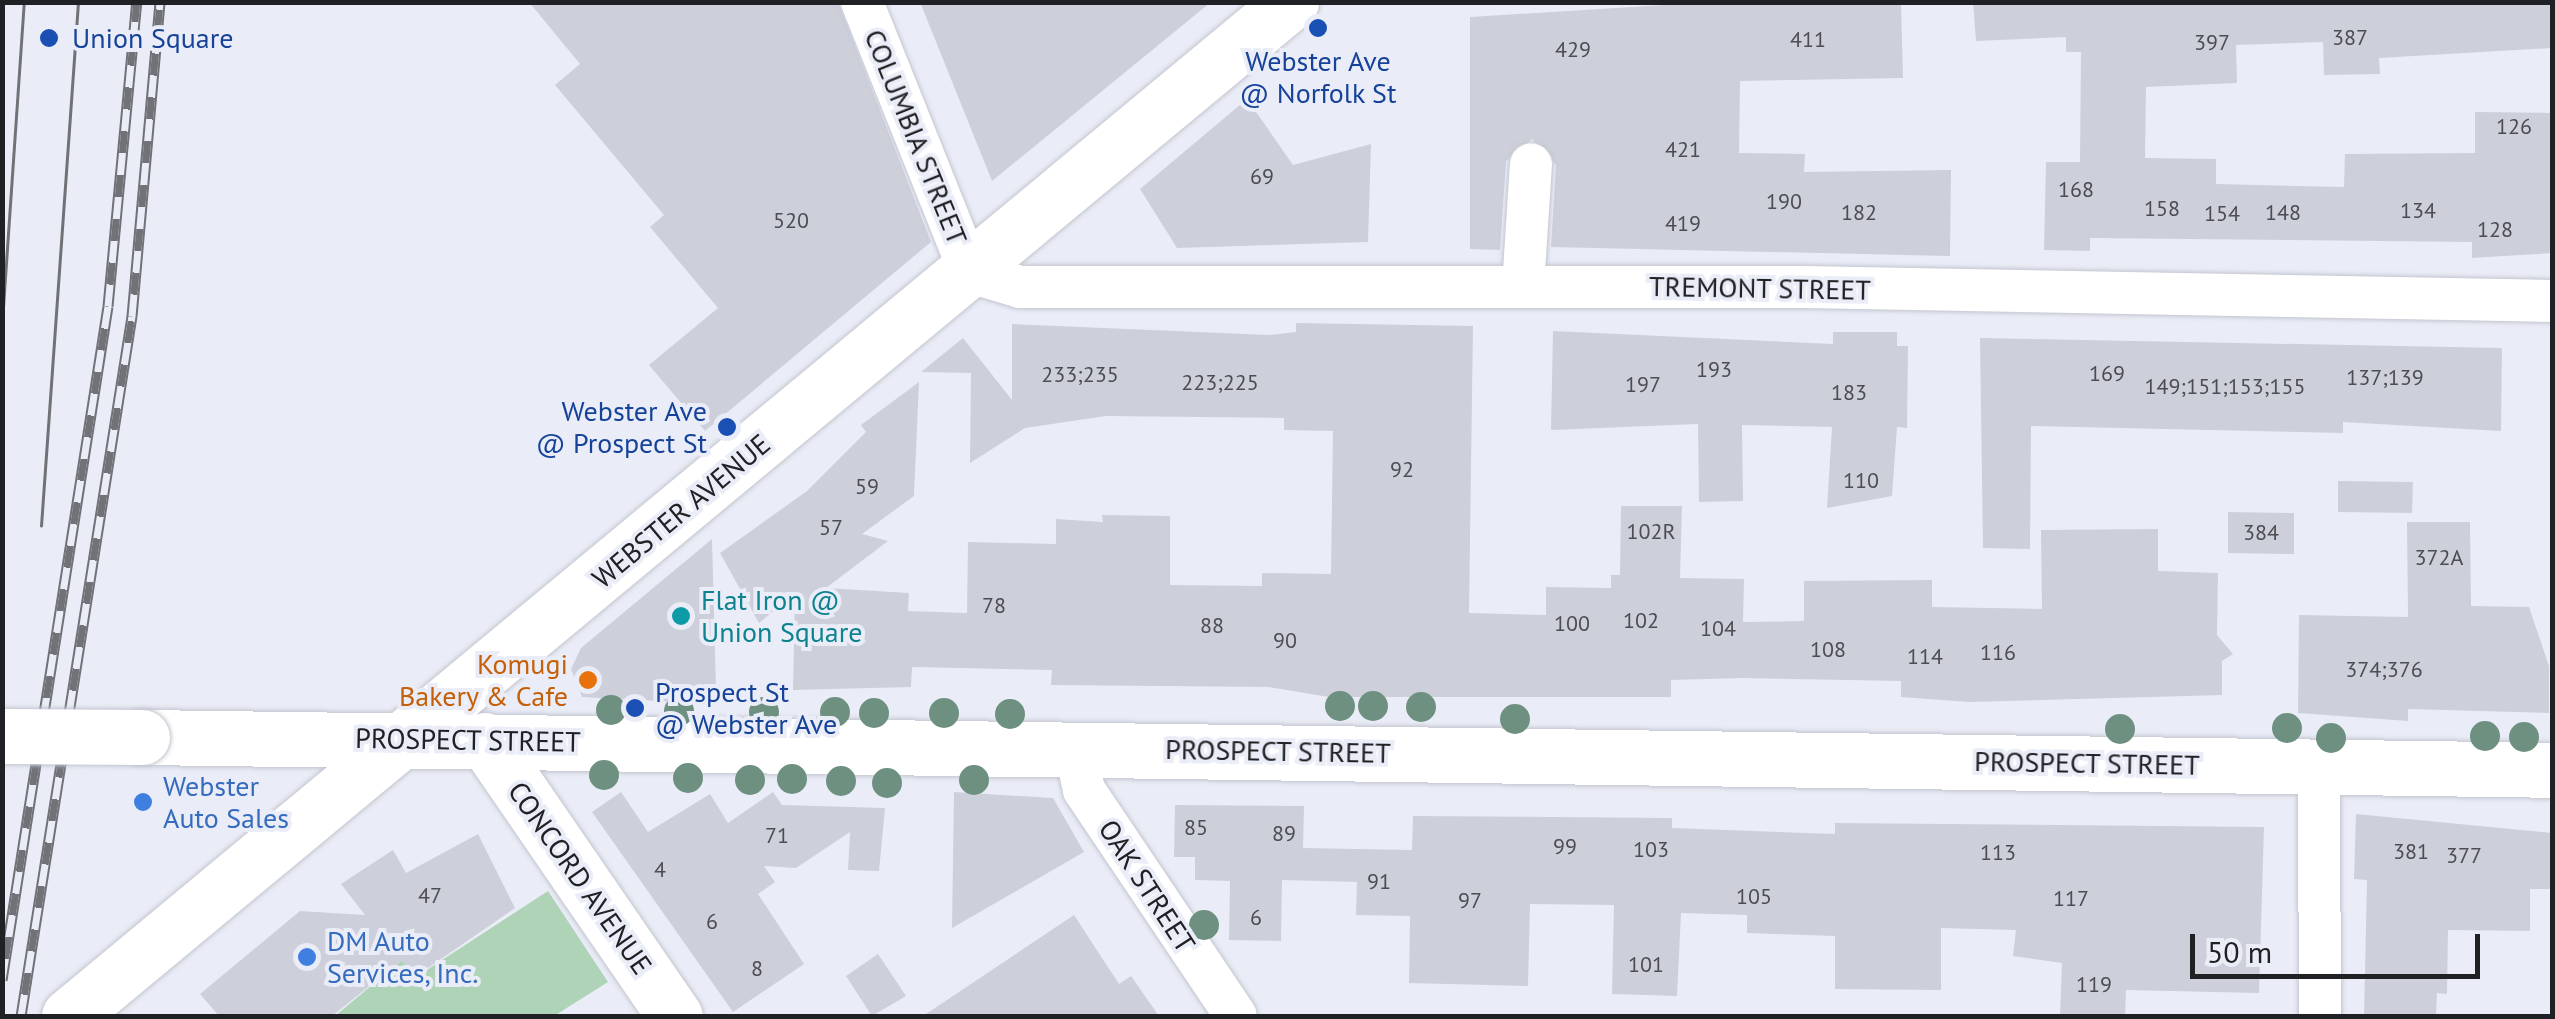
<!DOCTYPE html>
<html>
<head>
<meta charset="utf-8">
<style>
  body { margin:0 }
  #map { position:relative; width:2555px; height:1019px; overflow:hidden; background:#eaedf7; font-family:"PT Sans",sans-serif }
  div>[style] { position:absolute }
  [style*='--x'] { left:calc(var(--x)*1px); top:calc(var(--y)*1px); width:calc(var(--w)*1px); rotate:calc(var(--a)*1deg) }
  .green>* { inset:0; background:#afd3b6 }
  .building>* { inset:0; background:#cdd0da }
  .roads { filter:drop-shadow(0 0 2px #c3c5cf) drop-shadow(0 0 2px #c3c5cf) }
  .minor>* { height:42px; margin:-21px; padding:0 21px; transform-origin:21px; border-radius:21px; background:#fff }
  .major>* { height:55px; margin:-27.5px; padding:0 27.5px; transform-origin:27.5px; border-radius:27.5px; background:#fff }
  .tram>* { height:2.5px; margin:-1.25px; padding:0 1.25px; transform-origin:1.25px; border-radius:1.25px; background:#707278 }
  .rail>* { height:11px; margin-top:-5.5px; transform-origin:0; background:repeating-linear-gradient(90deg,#eaedf7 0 22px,#707278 0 44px); box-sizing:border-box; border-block:2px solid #707278 }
  .bridges { filter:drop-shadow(0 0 2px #c3c5cf) drop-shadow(0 0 2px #c3c5cf) }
  .major-bridge>* { height:55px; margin:-27.5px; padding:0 27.5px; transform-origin:27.5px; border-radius:27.5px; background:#fff }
  .trees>* { width:30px; height:30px; margin:-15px; border-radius:50%; background:#6e9080 }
  .dots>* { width:28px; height:28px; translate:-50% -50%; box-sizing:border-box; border:5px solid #eaedf7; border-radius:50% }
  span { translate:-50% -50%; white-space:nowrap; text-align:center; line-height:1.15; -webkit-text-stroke:8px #eaedf7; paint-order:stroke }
  .number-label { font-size:22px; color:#4b4d52 }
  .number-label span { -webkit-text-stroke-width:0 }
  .transit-label { font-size:28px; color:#164399 }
  .left { translate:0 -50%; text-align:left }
  .right { translate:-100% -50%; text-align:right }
  .street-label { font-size:28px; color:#202124 }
  .culture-label { font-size:28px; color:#0d838f }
  .food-label { font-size:28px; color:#c56008 }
  .shop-label { font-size:28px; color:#366cbe }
  .frame { position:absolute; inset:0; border:5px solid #202124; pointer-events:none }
  .scale { position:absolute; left:2190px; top:934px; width:290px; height:45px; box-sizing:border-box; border:5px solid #202124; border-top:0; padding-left:12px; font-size:30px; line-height:35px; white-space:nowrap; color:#202124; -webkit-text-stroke:8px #eaedf7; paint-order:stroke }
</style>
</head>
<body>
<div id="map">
  <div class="green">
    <i style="clip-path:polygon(548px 891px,608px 982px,554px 1016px,335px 1016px,402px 960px,416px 977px)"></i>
  </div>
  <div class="building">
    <i style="clip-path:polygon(529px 2px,838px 2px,931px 242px,705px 431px,649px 365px,718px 308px,650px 227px,664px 215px,555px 85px,580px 64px)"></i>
    <i style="clip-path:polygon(920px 2px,1211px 2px,992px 181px)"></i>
    <i style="clip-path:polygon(1712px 2px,1901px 2px,1903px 78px,1740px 81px,1739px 153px,1805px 154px,1804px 172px,1951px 170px,1950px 256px,1551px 247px,1556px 165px,1532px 139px,1506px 161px,1500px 250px,1470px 249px,1470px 17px)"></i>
    <i style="clip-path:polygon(1973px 2px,2550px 2px,2552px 48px,2379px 58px,2380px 74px,2324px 75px,2323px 42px,2236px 45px,2237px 83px,2146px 87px,2145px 158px,2216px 159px,2216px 184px,2344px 187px,2345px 154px,2475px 153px,2475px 112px,2552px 113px,2552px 253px,2472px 258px,2472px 242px,2090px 238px,2090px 251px,2044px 250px,2046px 162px,2080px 162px,2081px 52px,2066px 52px,2066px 37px,1976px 41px)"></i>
    <i style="clip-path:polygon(1247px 99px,1293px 165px,1371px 144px,1368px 242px,1177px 248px,1140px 189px)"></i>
    <i style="clip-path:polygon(1296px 323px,1473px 326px,1469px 613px,1546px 615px,1546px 587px,1611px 588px,1611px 575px,1620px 575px,1621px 506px,1682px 506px,1680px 578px,1744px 579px,1743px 622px,1804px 621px,1804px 581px,1932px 580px,1932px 607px,2042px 609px,2041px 530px,2158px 529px,2158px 571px,2218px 573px,2217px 635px,2233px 654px,2222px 661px,2222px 695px,1969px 702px,1901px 697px,1901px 681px,1742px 678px,1671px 680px,1671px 697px,1329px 697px,1269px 687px,1051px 685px,1052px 670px,912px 667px,911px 687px,793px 690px,795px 594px,759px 623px,720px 553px,807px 491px,866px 432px,861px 425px,919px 382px,914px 496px,862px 534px,888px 541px,826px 588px,909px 593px,908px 611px,967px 613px,968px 542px,1056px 544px,1056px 519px,1103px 522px,1102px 515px,1170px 516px,1170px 585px,1262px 586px,1262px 573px,1331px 574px,1333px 431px,1284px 430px,1284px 418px,1106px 416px,1025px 428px,970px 463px,971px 373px,921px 372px,963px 338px,1012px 400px,1012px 324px,1269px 335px,1296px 332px)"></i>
    <i style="clip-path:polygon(1553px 331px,1833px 344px,1833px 332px,1897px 332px,1897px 346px,1908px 346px,1907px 428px,1897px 427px,1892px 496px,1827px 508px,1832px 427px,1742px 425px,1743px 501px,1699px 502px,1698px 424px,1551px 430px)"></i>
    <i style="clip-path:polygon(1980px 338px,2502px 348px,2501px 431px,2343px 422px,2343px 433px,2031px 426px,2030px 549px,1983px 548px)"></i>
    <i style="clip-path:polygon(2338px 481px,2413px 482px,2412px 513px,2338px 512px)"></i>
    <i style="clip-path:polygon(2228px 512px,2294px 513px,2294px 554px,2228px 553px)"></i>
    <i style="clip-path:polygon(2407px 522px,2470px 522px,2471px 606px,2529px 607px,2549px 666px,2549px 713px,2408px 709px,2408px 721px,2298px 713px,2299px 615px,2408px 617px)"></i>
    <i style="clip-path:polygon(712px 539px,716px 689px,678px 688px,677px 702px,582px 697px,571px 669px,581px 648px)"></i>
    <i style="clip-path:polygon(621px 792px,648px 832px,710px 794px,728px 823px,773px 792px,782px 805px,885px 808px,879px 871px,848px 870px,850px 832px,796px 868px,764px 866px,775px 882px,758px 894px,804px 964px,733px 1012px,592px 812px)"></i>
    <i style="clip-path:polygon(954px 792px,1053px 798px,1084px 852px,952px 928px)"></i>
    <i style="clip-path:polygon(1175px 805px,1304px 806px,1303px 848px,1412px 850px,1413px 816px,1672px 818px,1672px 828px,1835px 834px,1835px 823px,2264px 827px,2259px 993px,2126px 990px,2125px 1016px,2060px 1016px,2062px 963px,2013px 956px,2016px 930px,1941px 928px,1941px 990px,1835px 989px,1835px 936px,1747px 933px,1747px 915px,1681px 913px,1677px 996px,1612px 994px,1614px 905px,1530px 904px,1528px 986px,1409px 983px,1410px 916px,1356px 915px,1357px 882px,1282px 880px,1281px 941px,1229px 940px,1230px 881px,1195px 880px,1195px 857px,1174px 857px)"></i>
    <i style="clip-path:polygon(2356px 814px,2552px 833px,2552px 889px,2530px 889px,2530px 931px,2448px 930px,2447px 994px,2437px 993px,2436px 1016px,2364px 1016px,2367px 880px,2354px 879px)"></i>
    <i style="clip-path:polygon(478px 834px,515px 908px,415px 977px,402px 960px,332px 1016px,219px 1016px,200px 994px,300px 911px,365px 915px,341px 884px,393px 850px,406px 873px)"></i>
    <i style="clip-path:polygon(1074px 915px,1119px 984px,1131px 976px,1159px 1016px,923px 1016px)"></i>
    <i style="clip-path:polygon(878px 954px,906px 996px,872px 1016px,846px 976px)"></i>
  </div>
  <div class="roads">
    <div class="minor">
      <i style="--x:862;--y:2;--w:291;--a:68.2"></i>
      <i style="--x:970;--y:272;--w:52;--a:16.7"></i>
      <i style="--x:1020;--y:287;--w:784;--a:0"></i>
      <i style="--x:1804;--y:287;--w:748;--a:1.07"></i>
      <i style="--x:1523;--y:287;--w:123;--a:-86.3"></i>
      <i style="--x:1075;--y:748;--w:43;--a:77.9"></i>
      <i style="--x:1084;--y:790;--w:272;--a:56.1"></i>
      <i style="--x:2319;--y:766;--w:250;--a:89.8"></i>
    </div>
    <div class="major">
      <i style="--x:142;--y:737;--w:2410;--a:0.78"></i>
      <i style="--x:485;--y:740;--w:335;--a:55.5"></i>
      <i style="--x:69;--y:1016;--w:1588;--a:-39.69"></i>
    </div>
  </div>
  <div class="tram">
    <i style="--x:2;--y:322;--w:321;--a:-86.1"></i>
    <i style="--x:41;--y:526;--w:525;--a:-85.96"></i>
  </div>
  <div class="rail">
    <i style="--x:2;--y:980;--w:682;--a:-81.06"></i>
    <i style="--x:108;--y:306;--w:305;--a:-84.6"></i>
    <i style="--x:21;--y:1016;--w:709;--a:-80.99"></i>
    <i style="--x:132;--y:316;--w:315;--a:-84.9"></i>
  </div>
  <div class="bridges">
    <div class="major-bridge">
      <i style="--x:2;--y:736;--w:140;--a:0.4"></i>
    </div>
  </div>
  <div class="trees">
    <i style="left:1340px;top:706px"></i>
    <i style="left:1373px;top:706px"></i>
    <i style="left:1421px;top:707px"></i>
    <i style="left:611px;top:710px"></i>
    <i style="left:679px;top:711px"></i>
    <i style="left:764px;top:712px"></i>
    <i style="left:835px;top:712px"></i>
    <i style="left:874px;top:713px"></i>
    <i style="left:944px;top:713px"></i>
    <i style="left:1010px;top:714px"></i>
    <i style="left:1515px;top:719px"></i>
    <i style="left:2287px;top:728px"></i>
    <i style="left:2120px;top:729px"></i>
    <i style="left:2485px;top:736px"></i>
    <i style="left:2524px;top:737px"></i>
    <i style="left:2331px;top:738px"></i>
    <i style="left:604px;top:775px"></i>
    <i style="left:688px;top:778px"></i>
    <i style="left:792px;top:779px"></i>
    <i style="left:750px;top:780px"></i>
    <i style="left:974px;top:780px"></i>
    <i style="left:841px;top:781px"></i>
    <i style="left:887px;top:783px"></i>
    <i style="left:1204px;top:925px"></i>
  </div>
  <div class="dots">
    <i style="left:1318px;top:28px;background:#1a4fb4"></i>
    <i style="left:49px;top:38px;background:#1a4fb4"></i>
    <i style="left:727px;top:427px;background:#1a4fb4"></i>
    <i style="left:681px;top:616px;background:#0f9aa8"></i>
    <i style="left:588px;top:680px;background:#e8710a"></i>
    <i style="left:635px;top:708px;background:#1a4fb4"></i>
    <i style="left:143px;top:802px;background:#3f7fe0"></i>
    <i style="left:307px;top:957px;background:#3f7fe0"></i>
  </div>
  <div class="number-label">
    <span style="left:2350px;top:38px">387</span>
    <span style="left:1808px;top:40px">411</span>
    <span style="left:2212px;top:43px">397</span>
    <span style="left:1573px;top:50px">429</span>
    <span style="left:2514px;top:127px">126</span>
    <span style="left:1683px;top:150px">421</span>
    <span style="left:1262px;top:177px">69</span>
    <span style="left:2076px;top:190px">168</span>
    <span style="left:1784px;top:202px">190</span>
    <span style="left:2162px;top:209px">158</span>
    <span style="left:2418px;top:211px">134</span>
    <span style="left:1859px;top:213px">182</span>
    <span style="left:2283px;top:213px">148</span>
    <span style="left:2222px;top:214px">154</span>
    <span style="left:791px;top:221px">520</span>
    <span style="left:1683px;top:224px">419</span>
    <span style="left:2495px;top:230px">128</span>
    <span style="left:1714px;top:370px">193</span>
    <span style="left:2107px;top:374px">169</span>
    <span style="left:1080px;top:375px">233;235</span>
    <span style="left:2385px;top:378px">137;139</span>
    <span style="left:1220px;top:383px">223;225</span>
    <span style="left:1643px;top:385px">197</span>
    <span style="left:2225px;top:387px">149;151;153;155</span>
    <span style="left:1849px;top:393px">183</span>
    <span style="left:1402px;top:470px">92</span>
    <span style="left:1861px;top:481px">110</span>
    <span style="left:867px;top:487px">59</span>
    <span style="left:831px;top:528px">57</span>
    <span style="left:1651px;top:532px">102R</span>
    <span style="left:2261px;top:533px">384</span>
    <span style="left:2439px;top:558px">372A</span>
    <span style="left:994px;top:606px">78</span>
    <span style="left:1641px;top:621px">102</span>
    <span style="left:1572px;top:624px">100</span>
    <span style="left:1212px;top:626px">88</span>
    <span style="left:1718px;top:629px">104</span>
    <span style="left:1285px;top:641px">90</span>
    <span style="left:1828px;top:650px">108</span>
    <span style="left:1998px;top:653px">116</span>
    <span style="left:1925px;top:657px">114</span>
    <span style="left:2384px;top:670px">374;376</span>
    <span style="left:1196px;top:828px">85</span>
    <span style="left:1284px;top:834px">89</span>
    <span style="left:777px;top:836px">71</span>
    <span style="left:1565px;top:847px">99</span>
    <span style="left:1651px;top:850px">103</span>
    <span style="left:2411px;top:852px">381</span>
    <span style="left:1998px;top:853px">113</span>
    <span style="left:2464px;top:856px">377</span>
    <span style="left:660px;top:870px">4</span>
    <span style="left:1379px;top:882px">91</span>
    <span style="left:430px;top:896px">47</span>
    <span style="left:1754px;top:897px">105</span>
    <span style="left:2071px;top:899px">117</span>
    <span style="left:1470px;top:901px">97</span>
    <span style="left:1256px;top:918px">6</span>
    <span style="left:712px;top:922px">6</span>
    <span style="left:1646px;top:965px">101</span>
    <span style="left:757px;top:969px">8</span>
    <span style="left:2094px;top:985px">119</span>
  </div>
  <div class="transit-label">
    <span class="left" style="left:72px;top:38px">Union Square</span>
    <span style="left:1318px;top:77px">Webster Ave<br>@ Norfolk St</span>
    <span class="right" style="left:707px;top:427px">Webster Ave<br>@ Prospect St</span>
    <span class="left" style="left:655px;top:708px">Prospect St<br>@ Webster Ave</span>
  </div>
  <div class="street-label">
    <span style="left:916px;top:137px;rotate:68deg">COLUMBIA STREET</span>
    <span style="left:1760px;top:288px;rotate:1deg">TREMONT STREET</span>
    <span style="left:681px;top:511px;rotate:-40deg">WEBSTER AVENUE</span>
    <span style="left:468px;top:740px;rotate:1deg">PROSPECT STREET</span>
    <span style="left:1278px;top:751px;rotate:1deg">PROSPECT STREET</span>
    <span style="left:2087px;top:763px;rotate:1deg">PROSPECT STREET</span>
    <span style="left:580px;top:878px;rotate:55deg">CONCORD AVENUE</span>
    <span style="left:1147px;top:886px;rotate:57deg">OAK STREET</span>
  </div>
  <div class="culture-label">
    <span class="left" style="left:701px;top:616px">Flat Iron @<br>Union Square</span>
  </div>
  <div class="food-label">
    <span class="right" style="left:568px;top:680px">Komugi<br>Bakery &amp; Cafe</span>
  </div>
  <div class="shop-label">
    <span class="left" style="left:163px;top:802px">Webster<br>Auto Sales</span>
    <span class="left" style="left:327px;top:957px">DM Auto<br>Services, Inc.</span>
  </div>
  <div class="frame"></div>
  <div class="scale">50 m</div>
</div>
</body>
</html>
